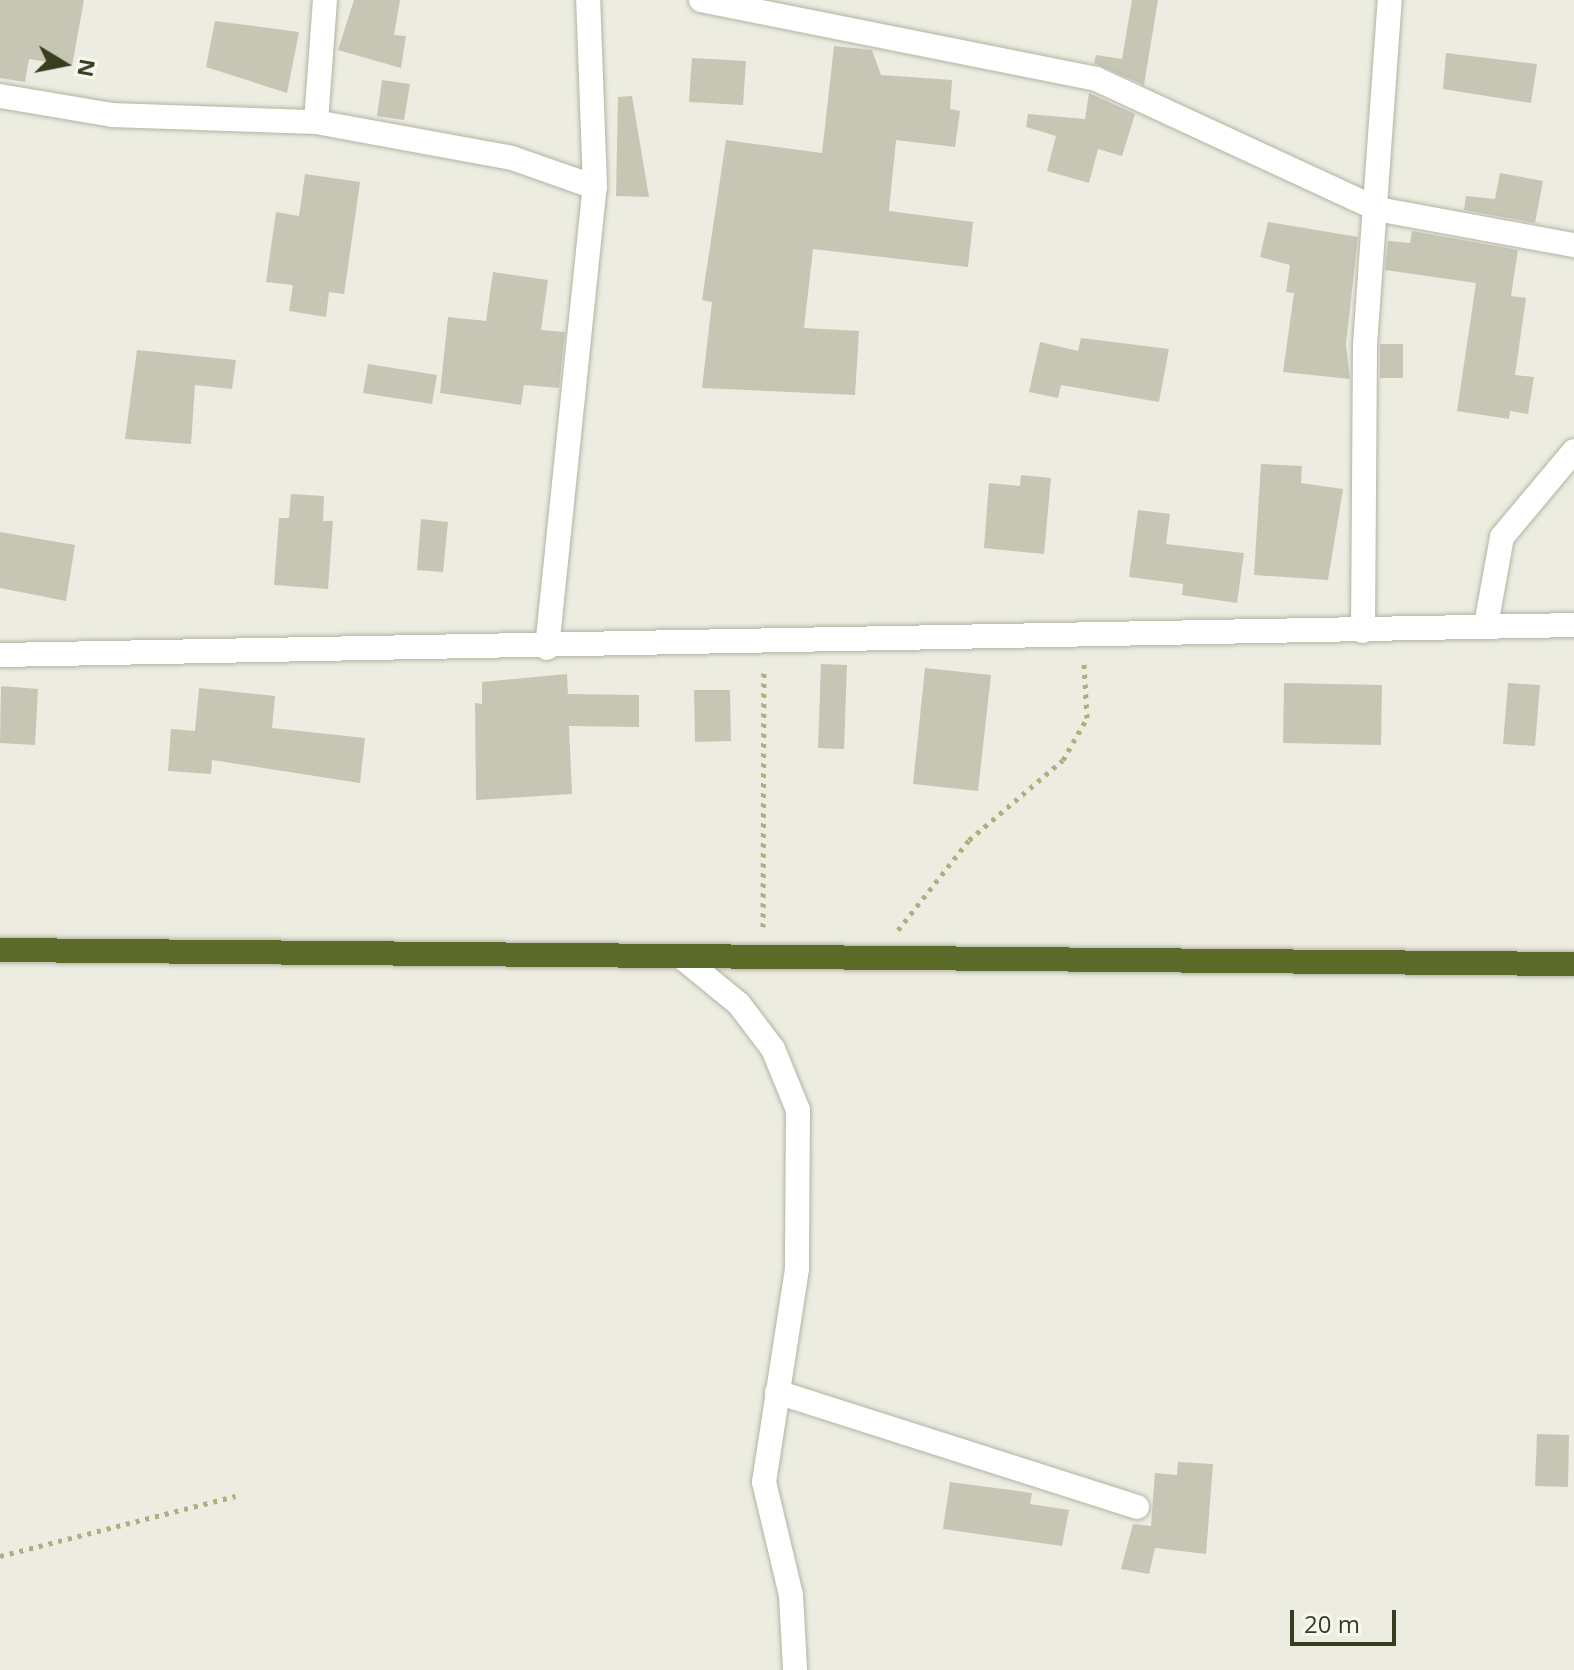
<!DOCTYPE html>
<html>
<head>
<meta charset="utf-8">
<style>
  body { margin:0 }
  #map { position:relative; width:1574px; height:1670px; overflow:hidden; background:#ecece0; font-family:"Open Sans",sans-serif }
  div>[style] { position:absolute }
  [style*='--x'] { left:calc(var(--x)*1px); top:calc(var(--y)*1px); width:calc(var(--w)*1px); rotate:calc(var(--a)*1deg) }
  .building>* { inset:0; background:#c7c6b5 }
  .path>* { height:5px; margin-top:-2.5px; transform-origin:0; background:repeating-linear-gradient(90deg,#abb17e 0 4px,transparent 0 10px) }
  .roads { filter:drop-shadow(0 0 2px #b2b4a3) drop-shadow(0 0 2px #b2b4a3) }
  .minor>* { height:24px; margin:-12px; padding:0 12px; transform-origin:12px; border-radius:12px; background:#fff }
  .highway>* { height:24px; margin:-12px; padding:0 12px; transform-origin:12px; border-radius:12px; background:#5c6b2a }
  span { translate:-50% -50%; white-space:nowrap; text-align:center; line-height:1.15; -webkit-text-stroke:6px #f8f8f0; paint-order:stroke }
  .north { position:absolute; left:24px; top:24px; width:80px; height:80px; -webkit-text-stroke:6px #f8f8f0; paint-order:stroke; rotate:100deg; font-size:22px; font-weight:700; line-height:32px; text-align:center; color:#383d20 }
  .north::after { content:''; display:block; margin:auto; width:28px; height:36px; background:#383d20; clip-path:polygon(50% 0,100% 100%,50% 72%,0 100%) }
  .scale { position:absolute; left:1290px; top:1610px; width:106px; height:36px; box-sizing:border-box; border:4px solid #383d20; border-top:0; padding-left:10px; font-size:24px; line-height:28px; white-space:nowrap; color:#383d20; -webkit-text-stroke:6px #f8f8f0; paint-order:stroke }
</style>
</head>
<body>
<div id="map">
  <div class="building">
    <i style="clip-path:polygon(0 0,84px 0,72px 66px,29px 59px,25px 82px,0 78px)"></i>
    <i style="clip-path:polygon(354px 0,400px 0,394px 35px,406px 36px,401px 68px,338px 50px)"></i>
    <i style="clip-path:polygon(1132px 0,1158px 0,1144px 85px,1094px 63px,1096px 55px,1122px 59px)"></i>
    <i style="clip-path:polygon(215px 21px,299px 32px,287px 93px,206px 67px)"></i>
    <i style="clip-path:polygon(834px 46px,872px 50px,881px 75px,952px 80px,950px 109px,960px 111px,955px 147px,896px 140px,889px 211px,973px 222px,968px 267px,813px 249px,804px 328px,859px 331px,855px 395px,702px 388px,712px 302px,702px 300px,726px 140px,822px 153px)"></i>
    <i style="clip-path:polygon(1446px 53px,1537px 64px,1531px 103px,1443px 89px)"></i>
    <i style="clip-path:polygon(692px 58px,746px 61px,743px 105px,689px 102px)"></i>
    <i style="clip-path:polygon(382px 80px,410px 84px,404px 120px,377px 116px)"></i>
    <i style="clip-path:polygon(1089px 93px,1135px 114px,1122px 156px,1098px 149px,1089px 183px,1047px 171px,1056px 136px,1026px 127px,1028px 114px,1085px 119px)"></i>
    <i style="clip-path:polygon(632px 96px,649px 197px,616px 196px,618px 97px)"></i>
    <i style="clip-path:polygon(1500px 173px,1543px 181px,1535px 223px,1464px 210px,1466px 196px,1495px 199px)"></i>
    <i style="clip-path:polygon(305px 174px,360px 182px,344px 294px,329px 292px,326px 317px,289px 311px,293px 285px,266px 282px,276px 212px,299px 216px)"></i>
    <i style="clip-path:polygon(1268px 222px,1358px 237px,1346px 344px,1350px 379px,1283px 372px,1294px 293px,1286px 292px,1290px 265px,1260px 257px)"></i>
    <i style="clip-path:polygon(1412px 231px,1518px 250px,1511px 296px,1526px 298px,1515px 375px,1534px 377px,1528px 414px,1510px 411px,1509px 419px,1457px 411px,1476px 283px,1385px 270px,1388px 241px,1410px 243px)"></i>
    <i style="clip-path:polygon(493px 272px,548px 280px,541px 330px,565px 332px,559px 388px,524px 385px,521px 405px,440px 393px,448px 317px,486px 321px)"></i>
    <i style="clip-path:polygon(1081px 338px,1169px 349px,1159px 402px,1061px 385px,1058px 398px,1029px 392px,1040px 342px,1078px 351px)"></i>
    <i style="clip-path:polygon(1380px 344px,1403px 344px,1403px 378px,1380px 378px)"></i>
    <i style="clip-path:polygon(137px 350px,236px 360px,232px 389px,195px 385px,191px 444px,125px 439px)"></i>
    <i style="clip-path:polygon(368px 364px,437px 375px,432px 404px,363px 393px)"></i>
    <i style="clip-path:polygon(1261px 464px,1302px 466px,1301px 483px,1343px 489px,1328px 580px,1254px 575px)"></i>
    <i style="clip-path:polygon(1021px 475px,1051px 478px,1044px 554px,984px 548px,989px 483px,1020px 486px)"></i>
    <i style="clip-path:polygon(291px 494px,324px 496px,323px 521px,333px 521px,328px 589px,274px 585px,279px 518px,289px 518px)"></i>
    <i style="clip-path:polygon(1138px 510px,1170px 514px,1166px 544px,1244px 553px,1237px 603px,1182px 595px,1183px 584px,1129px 577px)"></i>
    <i style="clip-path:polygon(421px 519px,448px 522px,443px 572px,417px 570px)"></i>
    <i style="clip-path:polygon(0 532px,75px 545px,66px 601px,0 588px)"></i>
    <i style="clip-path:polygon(821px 664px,847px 665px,844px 749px,818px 748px)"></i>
    <i style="clip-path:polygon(925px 668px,991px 675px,978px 791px,913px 784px)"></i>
    <i style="clip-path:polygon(567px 674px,568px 694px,639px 695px,639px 727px,569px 726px,572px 794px,476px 800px,475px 703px,482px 704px,482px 682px)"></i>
    <i style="clip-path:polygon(1284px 683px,1382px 685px,1381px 745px,1283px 743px)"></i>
    <i style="clip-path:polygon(1508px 683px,1540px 685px,1535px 746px,1503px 744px)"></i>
    <i style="clip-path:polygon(1px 686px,38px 689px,35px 745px,0 743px)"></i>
    <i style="clip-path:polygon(199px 688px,275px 696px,272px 728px,365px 738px,360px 783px,212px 760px,211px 774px,168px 771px,171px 729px,195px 731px)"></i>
    <i style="clip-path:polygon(694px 690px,730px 690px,731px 741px,695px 742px)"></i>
    <i style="clip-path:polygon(1537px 1434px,1569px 1435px,1568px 1487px,1535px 1486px)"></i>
    <i style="clip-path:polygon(1178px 1462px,1213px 1464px,1206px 1554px,1155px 1548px,1149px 1574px,1121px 1569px,1133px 1524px,1151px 1526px,1155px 1473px,1177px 1475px)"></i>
    <i style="clip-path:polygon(950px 1482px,1032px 1493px,1030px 1504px,1069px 1510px,1062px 1546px,943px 1529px)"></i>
  </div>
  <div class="path">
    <i style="--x:763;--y:927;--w:258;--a:-89.8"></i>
    <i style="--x:898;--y:930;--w:115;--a:-51.7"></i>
    <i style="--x:969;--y:840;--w:123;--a:-40.4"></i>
    <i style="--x:1063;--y:760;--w:48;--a:-60.3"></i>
    <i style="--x:1087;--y:718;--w:55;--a:-93.1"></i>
    <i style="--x:0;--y:1556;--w:243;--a:-14.3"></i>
  </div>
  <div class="roads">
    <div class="minor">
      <i style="--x:701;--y:0;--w:403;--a:11.3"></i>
      <i style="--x:1096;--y:79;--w:310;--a:24.8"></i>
      <i style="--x:1377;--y:209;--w:200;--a:10.4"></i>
      <i style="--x:0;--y:96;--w:114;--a:9.6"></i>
      <i style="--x:112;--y:115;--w:204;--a:2"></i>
      <i style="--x:316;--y:122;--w:199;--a:10.4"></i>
      <i style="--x:512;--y:158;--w:88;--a:19.3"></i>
      <i style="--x:316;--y:122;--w:122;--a:-85.8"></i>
      <i style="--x:1486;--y:625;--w:89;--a:-79.7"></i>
      <i style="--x:1502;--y:537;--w:112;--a:-50.1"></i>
      <i style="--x:1363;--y:631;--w:286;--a:-89.6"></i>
      <i style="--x:1365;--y:345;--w:346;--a:-85.9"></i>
      <i style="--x:547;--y:648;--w:463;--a:-84.1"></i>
      <i style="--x:595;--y:187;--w:187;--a:-92.1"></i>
      <i style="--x:0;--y:655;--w:1574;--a:-1.09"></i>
      <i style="--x:684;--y:959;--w:71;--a:39.3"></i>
      <i style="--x:739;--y:1004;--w:56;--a:52.9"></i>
      <i style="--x:773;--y:1049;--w:66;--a:67.7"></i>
      <i style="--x:798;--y:1110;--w:159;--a:90.4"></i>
      <i style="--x:797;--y:1269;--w:216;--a:98.8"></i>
      <i style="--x:764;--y:1482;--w:116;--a:76.6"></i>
      <i style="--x:791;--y:1595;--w:75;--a:86.9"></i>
      <i style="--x:777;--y:1392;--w:378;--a:17.7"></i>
    </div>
    <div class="highway">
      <i style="--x:0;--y:950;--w:1574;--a:0.51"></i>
    </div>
  </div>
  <div class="north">N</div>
  <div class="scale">20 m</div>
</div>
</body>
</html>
